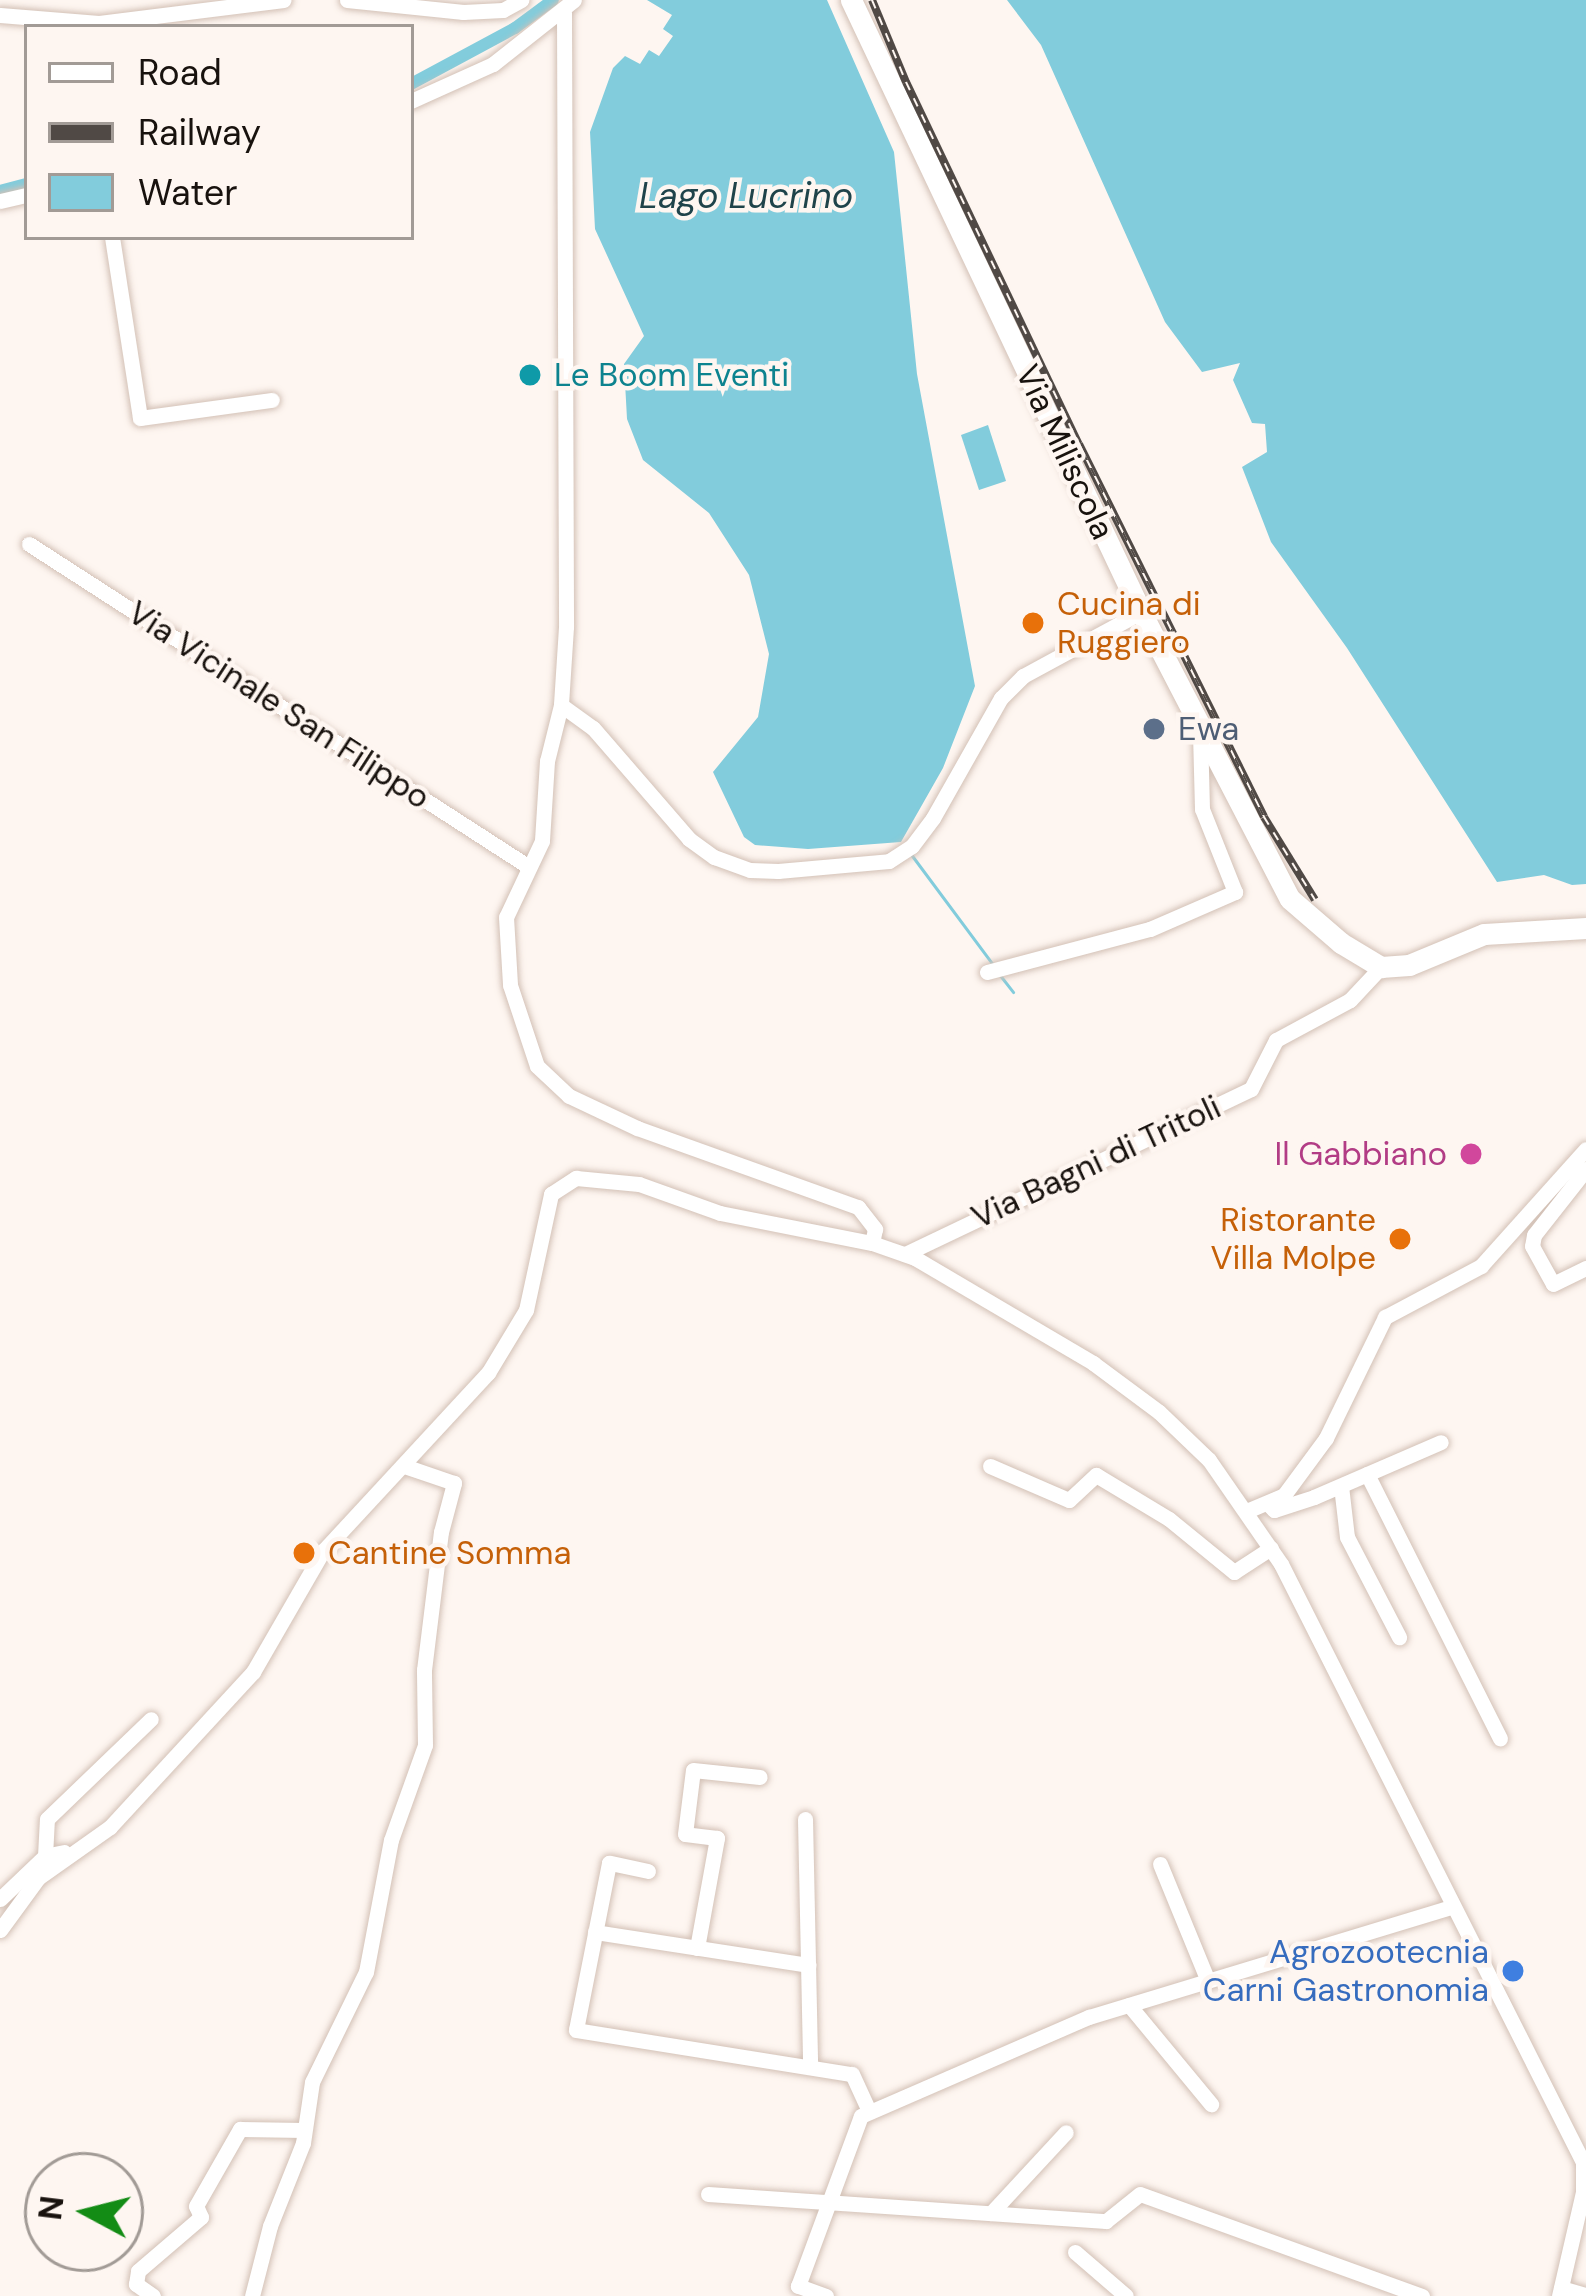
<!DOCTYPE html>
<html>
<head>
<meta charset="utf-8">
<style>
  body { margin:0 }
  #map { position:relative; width:1586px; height:2296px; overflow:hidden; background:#fef6f1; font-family:"DM Sans",sans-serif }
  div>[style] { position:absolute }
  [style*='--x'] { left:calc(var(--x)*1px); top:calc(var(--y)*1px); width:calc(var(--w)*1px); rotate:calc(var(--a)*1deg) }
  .water>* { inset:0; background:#82ccdc }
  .stream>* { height:3px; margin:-1.5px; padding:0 1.5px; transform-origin:1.5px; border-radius:1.5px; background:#82ccdc }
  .canal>* { height:12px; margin:-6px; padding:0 6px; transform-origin:6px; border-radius:6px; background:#82ccdc }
  .roads { filter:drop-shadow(0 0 3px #d3c1b6) drop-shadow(0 0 3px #d3c1b6) }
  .minor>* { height:15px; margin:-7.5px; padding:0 7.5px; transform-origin:7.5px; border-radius:7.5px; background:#fff }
  .major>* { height:21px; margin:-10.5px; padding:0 10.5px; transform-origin:10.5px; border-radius:10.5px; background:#fff }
  .rail>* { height:8px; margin-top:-4px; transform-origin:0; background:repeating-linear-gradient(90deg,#fef6f1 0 9px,#504945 0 18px); box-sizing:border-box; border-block:3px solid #504945 }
  .dots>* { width:33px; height:33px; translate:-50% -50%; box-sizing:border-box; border:6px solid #fef6f1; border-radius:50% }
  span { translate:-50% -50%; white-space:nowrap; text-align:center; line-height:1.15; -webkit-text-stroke:9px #fef6f1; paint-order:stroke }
  .culture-label { font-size:33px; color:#0d838f }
  .left { translate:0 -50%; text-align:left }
  .street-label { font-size:33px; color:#18120e }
  .food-label { font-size:33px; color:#c56008 }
  .right { translate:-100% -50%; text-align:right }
  .service-label { font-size:33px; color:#4e5e75 }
  .hotel-label { font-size:33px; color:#b23c85 }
  .shop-label { font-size:33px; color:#366cbe }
  .water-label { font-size:36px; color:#1f434a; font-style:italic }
  .legend { position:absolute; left:24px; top:24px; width:390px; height:216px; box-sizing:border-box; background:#fef6f1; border:3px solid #a29b96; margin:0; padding:15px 21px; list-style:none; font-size:36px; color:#18120e }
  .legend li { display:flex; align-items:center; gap:24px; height:60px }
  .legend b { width:60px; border:3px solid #a29b96 }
  .north { position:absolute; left:24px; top:2152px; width:120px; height:120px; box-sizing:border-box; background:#fef6f1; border:3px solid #a29b96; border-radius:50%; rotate:277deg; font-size:33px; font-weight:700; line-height:48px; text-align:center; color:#18120e }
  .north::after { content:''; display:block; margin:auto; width:42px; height:54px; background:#138c15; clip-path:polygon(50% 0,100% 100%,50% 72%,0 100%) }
</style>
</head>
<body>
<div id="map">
  <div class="water">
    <i style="clip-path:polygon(647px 0,827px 0,894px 152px,917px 374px,975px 686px,943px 768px,901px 842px,808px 849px,755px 845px,744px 837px,713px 772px,758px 717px,769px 654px,749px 575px,709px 513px,643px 460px,627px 419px,624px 364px,644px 336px,595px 229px,590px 132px,613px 68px,625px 56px,640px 64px,649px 50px,659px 56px,673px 36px,663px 29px,672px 15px)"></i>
    <i style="clip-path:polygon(1007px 0,1586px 0,1586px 884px,1572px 885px,1544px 875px,1497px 882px,1347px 648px,1271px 542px,1242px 467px,1267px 452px,1265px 424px,1252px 423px,1233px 380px,1240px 363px,1202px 372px,1165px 322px,1041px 45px)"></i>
    <i style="clip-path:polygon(988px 425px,1006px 481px,979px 490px,961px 435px)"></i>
  </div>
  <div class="stream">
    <i style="--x:910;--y:853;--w:141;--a:53.4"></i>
    <i style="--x:999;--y:974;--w:23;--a:52"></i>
  </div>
  <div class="canal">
    <i style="--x:411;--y:84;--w:118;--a:-28.3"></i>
    <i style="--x:515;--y:28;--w:47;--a:-36.4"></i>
    <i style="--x:0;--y:191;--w:28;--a:-15"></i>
  </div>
  <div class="roads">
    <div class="minor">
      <i style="--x:347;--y:0;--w:117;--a:5.9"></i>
      <i style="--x:463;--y:12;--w:40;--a:-2.9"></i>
      <i style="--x:503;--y:10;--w:21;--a:-29"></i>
      <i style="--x:564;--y:13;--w:614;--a:89.81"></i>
      <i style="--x:566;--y:627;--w:78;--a:93.7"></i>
      <i style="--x:561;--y:705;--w:58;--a:104"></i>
      <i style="--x:547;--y:761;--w:80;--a:93.6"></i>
      <i style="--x:542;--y:841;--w:84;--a:115.3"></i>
      <i style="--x:506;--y:917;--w:68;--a:86.6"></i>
      <i style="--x:510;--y:985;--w:85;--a:71.6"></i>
      <i style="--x:537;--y:1066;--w:44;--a:43.2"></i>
      <i style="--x:569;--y:1096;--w:75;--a:25.2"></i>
      <i style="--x:637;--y:1128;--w:235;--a:19.7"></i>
      <i style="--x:858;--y:1207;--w:28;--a:52"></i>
      <i style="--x:875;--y:1229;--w:14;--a:102"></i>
      <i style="--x:0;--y:15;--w:99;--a:4.6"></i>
      <i style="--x:99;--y:23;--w:186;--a:-7.1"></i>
      <i style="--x:411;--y:101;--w:90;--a:-24.3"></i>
      <i style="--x:493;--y:64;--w:103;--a:-38.3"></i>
      <i style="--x:0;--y:201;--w:28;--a:-13"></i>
      <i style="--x:112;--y:237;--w:183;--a:81.2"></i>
      <i style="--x:140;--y:418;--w:133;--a:-7.8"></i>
      <i style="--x:29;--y:544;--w:595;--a:32.86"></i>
      <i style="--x:561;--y:705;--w:39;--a:36"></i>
      <i style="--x:593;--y:728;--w:147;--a:49.1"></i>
      <i style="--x:689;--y:839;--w:31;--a:36"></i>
      <i style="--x:714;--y:857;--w:38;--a:20"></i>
      <i style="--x:750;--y:870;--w:28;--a:2"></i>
      <i style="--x:778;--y:871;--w:111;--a:-5.1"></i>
      <i style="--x:889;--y:861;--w:27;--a:-33"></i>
      <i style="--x:912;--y:846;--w:35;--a:-53"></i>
      <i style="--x:933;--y:818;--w:138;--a:-60.5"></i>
      <i style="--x:1001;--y:698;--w:31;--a:-45"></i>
      <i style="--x:1023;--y:676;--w:134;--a:-28.5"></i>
      <i style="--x:987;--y:972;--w:169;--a:-14.8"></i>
      <i style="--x:1150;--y:929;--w:93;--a:-23.5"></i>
      <i style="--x:1235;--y:892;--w:89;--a:-111.7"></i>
      <i style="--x:1202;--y:809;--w:77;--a:-91.5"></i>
      <i style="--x:1586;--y:1169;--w:84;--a:128.2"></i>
      <i style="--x:1534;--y:1235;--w:11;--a:100"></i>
      <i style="--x:1532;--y:1246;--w:43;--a:61.1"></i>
      <i style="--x:1553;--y:1284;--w:37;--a:-26"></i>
      <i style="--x:905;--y:1254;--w:383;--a:-25.5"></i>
      <i style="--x:1251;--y:1089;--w:55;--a:-63"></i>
      <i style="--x:1276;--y:1040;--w:84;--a:-28.4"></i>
      <i style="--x:1350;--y:1000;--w:45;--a:-46.8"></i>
      <i style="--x:990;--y:1466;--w:86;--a:23.3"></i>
      <i style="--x:1069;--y:1500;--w:37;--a:-43"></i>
      <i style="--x:1096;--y:1475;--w:85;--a:31.1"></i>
      <i style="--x:1169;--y:1519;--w:84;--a:39.2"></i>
      <i style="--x:1234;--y:1572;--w:44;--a:-33"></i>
      <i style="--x:1367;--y:1474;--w:296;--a:63.3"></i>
      <i style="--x:1341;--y:1486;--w:51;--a:83.3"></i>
      <i style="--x:1347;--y:1537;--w:113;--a:62.5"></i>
      <i style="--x:1269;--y:1505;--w:7;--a:45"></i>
      <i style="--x:1274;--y:1510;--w:42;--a:-18"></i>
      <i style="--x:1314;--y:1497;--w:138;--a:-23.4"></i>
      <i style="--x:1249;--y:1510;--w:38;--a:-23"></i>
      <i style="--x:1284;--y:1495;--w:71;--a:-53.6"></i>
      <i style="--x:1326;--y:1438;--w:135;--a:-64"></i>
      <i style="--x:1385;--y:1317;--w:109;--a:-28"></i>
      <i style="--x:1481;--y:1266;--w:157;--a:-48.1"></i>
      <i style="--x:805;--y:1819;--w:248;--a:88.8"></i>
      <i style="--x:64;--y:1852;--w:19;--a:168"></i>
      <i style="--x:45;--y:1856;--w:37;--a:-87"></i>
      <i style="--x:47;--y:1819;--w:144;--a:-43.9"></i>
      <i style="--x:1160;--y:1864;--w:126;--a:67.7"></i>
      <i style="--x:648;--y:1871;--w:40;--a:-168"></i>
      <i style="--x:609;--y:1863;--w:170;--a:101.2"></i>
      <i style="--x:576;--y:2030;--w:279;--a:9.1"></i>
      <i style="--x:852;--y:2074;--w:41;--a:65.3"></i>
      <i style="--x:0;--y:1899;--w:62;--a:-43.7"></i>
      <i style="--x:0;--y:1930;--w:64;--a:-53.8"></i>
      <i style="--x:38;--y:1878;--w:88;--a:-35.3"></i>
      <i style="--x:110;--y:1827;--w:211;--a:-47.3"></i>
      <i style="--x:253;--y:1672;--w:140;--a:-60"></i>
      <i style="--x:323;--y:1551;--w:243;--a:-47.2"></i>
      <i style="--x:488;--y:1373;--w:74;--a:-58.9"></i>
      <i style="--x:526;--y:1310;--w:119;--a:-77.8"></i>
      <i style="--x:551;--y:1194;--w:30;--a:-33"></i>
      <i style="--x:576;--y:1178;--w:63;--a:5.4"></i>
      <i style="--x:639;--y:1184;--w:86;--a:19.7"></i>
      <i style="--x:720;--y:1213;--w:155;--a:11.2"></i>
      <i style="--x:872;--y:1243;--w:46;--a:19.2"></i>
      <i style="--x:915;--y:1258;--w:207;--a:30.5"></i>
      <i style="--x:1093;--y:1363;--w:82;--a:36.6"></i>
      <i style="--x:1159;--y:1412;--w:69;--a:43.8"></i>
      <i style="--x:1209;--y:1460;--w:126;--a:55.3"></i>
      <i style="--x:1281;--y:1564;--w:670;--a:63.21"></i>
      <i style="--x:1583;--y:2162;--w:30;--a:90"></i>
      <i style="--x:1583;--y:2192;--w:107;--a:103"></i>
      <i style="--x:595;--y:1932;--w:216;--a:8.8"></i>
      <i style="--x:697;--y:1948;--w:112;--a:-79.7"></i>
      <i style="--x:717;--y:1838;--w:32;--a:-173"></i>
      <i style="--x:685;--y:1834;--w:64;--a:-82.9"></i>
      <i style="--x:693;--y:1770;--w:67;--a:6"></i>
      <i style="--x:1129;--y:2005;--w:129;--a:50.4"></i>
      <i style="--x:708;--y:2194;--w:399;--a:3.9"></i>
      <i style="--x:1106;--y:2221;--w:43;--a:-38.5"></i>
      <i style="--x:1140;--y:2194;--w:300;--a:19.9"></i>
      <i style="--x:991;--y:2213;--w:110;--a:-47.2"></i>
      <i style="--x:1075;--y:2252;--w:67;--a:40.8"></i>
      <i style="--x:1561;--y:2288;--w:26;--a:16"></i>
      <i style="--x:153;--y:2296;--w:21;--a:-145"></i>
      <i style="--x:136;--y:2284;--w:13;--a:-81"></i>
      <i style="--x:138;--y:2271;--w:83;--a:-40.6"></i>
      <i style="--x:201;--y:2217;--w:12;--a:-114"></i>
      <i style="--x:196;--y:2206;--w:89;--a:-60.3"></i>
      <i style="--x:240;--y:2129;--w:64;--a:0.9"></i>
      <i style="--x:252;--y:2296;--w:72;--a:-75.6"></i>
      <i style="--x:270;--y:2226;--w:89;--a:-68.3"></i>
      <i style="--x:303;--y:2143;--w:62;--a:-81.6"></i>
      <i style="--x:312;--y:2082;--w:123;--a:-63.9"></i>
      <i style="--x:366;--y:1972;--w:134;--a:-79.3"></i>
      <i style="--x:391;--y:1840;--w:101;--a:-70.3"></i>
      <i style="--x:425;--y:1745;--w:75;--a:-90.8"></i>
      <i style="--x:424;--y:1670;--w:139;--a:-83"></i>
      <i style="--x:441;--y:1532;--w:51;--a:-75.1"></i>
      <i style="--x:454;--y:1483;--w:53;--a:-161.2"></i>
      <i style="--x:826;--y:2296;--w:30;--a:-160"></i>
      <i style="--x:798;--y:2286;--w:181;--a:-69.7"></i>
      <i style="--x:861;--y:2116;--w:249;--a:-23.5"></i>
      <i style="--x:1089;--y:2017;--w:379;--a:-16.9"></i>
    </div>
    <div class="major">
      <i style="--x:851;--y:0;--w:677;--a:64.65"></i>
      <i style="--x:1141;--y:612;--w:323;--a:62.6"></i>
      <i style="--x:1290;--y:899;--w:67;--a:40.8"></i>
      <i style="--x:1341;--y:943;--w:47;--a:31"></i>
      <i style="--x:1381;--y:967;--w:28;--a:-4"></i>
      <i style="--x:1409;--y:965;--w:81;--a:-22.5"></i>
      <i style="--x:1484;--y:934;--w:102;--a:-3.4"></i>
    </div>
  </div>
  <div class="rail">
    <i style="--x:872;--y:0;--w:89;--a:67.5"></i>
    <i style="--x:906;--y:82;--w:401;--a:64.5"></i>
    <i style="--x:1079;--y:444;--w:416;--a:63.6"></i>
    <i style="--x:1264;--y:817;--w:97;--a:58.4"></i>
  </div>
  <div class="dots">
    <i style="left:530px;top:375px;background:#0f9aa8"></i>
    <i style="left:1033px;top:623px;background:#e8710a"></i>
    <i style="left:1154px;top:729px;background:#5c6f8a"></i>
    <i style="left:1471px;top:1154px;background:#d1479c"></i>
    <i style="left:1400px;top:1239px;background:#e8710a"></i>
    <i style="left:304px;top:1553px;background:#e8710a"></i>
    <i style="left:1513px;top:1971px;background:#3f7fe0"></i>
  </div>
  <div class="culture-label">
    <span class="left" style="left:554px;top:375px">Le Boom Eventi</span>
  </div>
  <div class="street-label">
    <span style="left:1065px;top:452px;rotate:65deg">Via Miliscola</span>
    <span style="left:279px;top:705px;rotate:33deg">Via Vicinale San Filippo</span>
    <span style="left:1096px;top:1162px;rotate:-25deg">Via Bagni di Tritoli</span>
  </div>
  <div class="food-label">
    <span class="left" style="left:1057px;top:623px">Cucina di<br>Ruggiero</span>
    <span class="right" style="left:1376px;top:1239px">Ristorante<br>Villa Molpe</span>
    <span class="left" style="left:328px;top:1553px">Cantine Somma</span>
  </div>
  <div class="service-label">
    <span class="left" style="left:1178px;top:729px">Ewa</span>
  </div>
  <div class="hotel-label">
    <span class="right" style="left:1447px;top:1154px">Il Gabbiano</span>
  </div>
  <div class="shop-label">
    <span class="right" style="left:1489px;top:1971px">Agrozootecnia<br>Carni Gastronomia</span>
  </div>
  <div class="water-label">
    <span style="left:746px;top:196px">Lago Lucrino</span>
  </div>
  <ul class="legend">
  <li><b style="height:15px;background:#fff"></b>Road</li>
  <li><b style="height:15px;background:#504945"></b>Railway</li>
  <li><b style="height:33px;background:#82ccdc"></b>Water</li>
  </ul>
  <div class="north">N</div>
</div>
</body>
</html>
